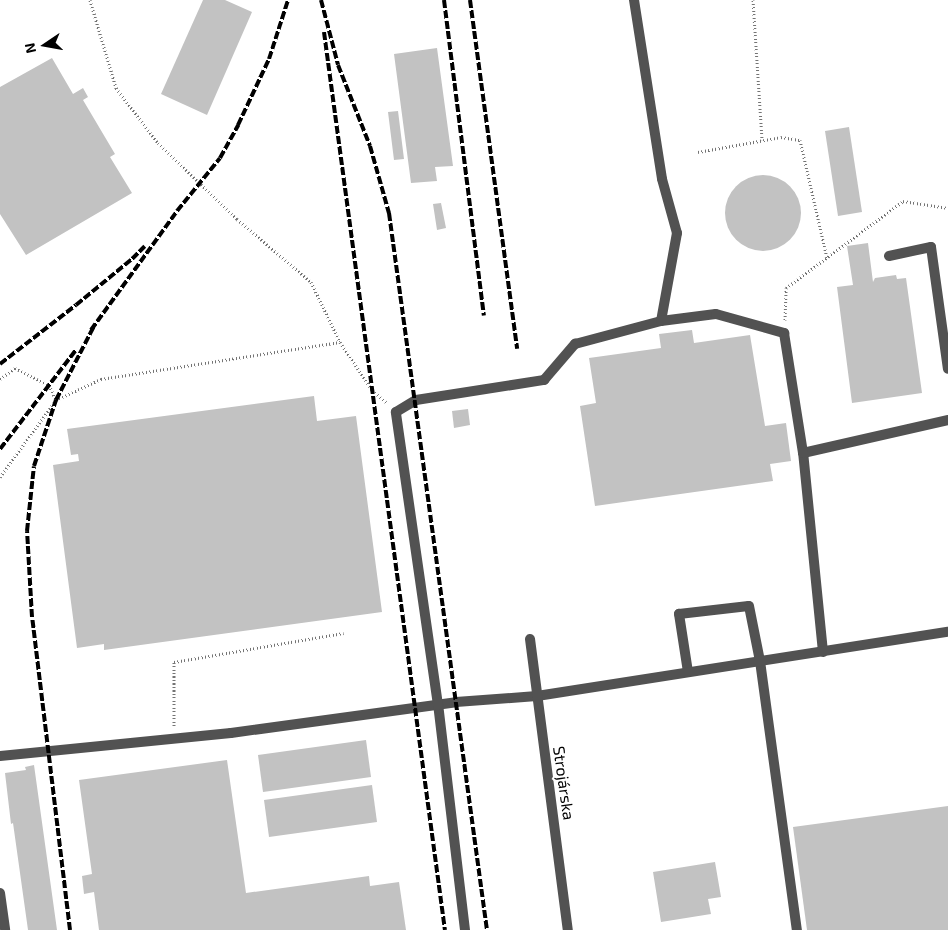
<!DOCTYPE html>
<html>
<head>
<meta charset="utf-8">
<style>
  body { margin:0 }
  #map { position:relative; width:948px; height:930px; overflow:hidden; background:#fff; font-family:"Exo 2",sans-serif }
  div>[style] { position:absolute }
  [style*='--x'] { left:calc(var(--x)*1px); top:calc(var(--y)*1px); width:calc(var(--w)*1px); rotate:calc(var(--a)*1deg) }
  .building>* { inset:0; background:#c2c2c2 }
  .round { border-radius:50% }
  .path>* { height:3px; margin-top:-1.5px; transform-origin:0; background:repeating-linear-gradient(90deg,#747474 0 1px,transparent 0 3.5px) }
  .service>* { height:10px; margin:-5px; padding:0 5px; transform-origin:5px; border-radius:5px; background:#525252 }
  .minor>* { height:10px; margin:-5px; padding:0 5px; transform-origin:5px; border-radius:5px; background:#525252 }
  .rail>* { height:4px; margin-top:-2px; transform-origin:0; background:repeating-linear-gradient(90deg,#000 0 8px,transparent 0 10.5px) }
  span { translate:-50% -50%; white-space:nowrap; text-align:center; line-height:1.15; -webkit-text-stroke:4px #fff; paint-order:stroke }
  .street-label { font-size:16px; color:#000 }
  .north { position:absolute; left:20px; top:20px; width:50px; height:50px; -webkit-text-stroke:4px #fff; paint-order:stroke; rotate:258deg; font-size:14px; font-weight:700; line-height:20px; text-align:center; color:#000 }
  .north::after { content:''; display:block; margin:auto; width:18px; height:22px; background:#000; clip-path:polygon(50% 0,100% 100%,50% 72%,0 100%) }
</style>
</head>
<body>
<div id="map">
  <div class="building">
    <i style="clip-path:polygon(203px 0,225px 0,252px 12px,207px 115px,161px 94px)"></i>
    <i style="clip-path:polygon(437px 48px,453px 166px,435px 167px,437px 181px,411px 183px,394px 54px)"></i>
    <i style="clip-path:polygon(52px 58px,73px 94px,83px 88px,88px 97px,83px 100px,115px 154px,110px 157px,132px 193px,26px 255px,0 214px,0 87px)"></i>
    <i style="clip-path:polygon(398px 111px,404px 159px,394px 160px,388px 112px)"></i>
    <i style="clip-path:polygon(849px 127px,862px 212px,838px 216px,825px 131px)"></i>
    <i class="round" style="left:725px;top:175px;width:76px;height:76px"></i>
    <i style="clip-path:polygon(441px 203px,446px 228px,437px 230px,433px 204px)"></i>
    <i style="clip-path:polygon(868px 243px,873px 282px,875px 278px,896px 275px,897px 279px,906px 278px,922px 393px,852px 403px,837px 287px,853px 285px,847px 246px)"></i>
    <i style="clip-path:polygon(692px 330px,694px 343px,750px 335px,765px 426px,786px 423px,791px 461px,770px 464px,773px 481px,595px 506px,580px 406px,596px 403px,589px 358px,661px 348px,659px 334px)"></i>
    <i style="clip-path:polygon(314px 396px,317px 421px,356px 416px,382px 612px,104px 650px,104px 644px,77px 648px,53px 465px,79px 461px,78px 454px,71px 455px,67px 429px)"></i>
    <i style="clip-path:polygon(468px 409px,470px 425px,454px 428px,452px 411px)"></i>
    <i style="clip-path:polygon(366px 740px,371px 777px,263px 792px,258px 755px)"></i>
    <i style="clip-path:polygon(227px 760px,246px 893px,369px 876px,370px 886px,399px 882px,406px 930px,99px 930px,94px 892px,84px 894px,82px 876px,92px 874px,79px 780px)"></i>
    <i style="clip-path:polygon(34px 765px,57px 930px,28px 930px,13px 823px,11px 824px,5px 773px,26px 770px,25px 767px)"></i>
    <i style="clip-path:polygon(372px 785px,377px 822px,269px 837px,264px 800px)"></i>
    <i style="clip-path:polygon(948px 806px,948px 930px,807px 930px,793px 827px)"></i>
    <i style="clip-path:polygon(715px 862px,721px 897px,708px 899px,711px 914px,661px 922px,653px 872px)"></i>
  </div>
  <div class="path">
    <i style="--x:90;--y:0;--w:92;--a:73.5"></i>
    <i style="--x:116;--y:88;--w:69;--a:52.6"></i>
    <i style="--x:158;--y:143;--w:110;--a:43.9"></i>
    <i style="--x:237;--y:219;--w:97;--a:40.4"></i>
    <i style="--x:311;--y:282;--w:67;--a:64.2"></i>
    <i style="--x:340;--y:342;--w:58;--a:56.3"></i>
    <i style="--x:372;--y:390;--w:20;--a:41"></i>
    <i style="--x:753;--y:0;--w:140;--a:86.3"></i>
    <i style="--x:698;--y:152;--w:84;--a:-10.2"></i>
    <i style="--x:781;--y:137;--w:19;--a:9"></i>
    <i style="--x:800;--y:140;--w:121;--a:77.1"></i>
    <i style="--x:785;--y:320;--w:32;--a:-88"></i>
    <i style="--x:786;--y:288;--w:146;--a:-36.6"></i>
    <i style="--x:903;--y:201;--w:46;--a:8.8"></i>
    <i style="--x:0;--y:379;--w:19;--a:-36"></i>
    <i style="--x:15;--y:368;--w:38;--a:27"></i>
    <i style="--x:49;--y:385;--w:17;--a:65"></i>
    <i style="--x:0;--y:477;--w:95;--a:-54"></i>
    <i style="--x:56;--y:400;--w:50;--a:-25"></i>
    <i style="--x:101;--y:379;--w:242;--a:-8.8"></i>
    <i style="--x:174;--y:726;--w:64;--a:-90"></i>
    <i style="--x:174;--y:662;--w:172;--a:-9.7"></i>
  </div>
  <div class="service">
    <i style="--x:634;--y:0;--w:181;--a:81.1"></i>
    <i style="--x:662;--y:179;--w:56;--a:74.5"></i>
    <i style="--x:677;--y:233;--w:89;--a:100.3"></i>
    <i style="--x:889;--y:256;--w:43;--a:-12.1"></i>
    <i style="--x:931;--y:247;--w:123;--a:82.1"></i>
    <i style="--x:823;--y:652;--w:200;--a:-95.7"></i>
    <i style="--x:803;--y:453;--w:149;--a:-12.8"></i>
    <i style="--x:688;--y:672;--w:59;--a:-98.8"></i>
    <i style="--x:679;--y:614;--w:70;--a:-6.5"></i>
    <i style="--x:749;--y:606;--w:56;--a:78.7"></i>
    <i style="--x:760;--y:661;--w:272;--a:82.2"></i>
    <i style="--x:0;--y:756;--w:232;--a:-5.7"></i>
    <i style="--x:231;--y:733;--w:227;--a:-7.8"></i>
    <i style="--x:456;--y:702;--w:81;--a:-4.2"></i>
    <i style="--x:537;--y:696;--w:416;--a:-8.9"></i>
    <i style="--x:0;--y:893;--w:37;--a:82"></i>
    <i style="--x:465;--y:930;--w:227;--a:-96.8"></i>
    <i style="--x:438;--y:705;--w:296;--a:-98.2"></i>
    <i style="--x:396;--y:412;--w:23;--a:-31"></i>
    <i style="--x:416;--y:400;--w:130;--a:-8.9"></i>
    <i style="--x:544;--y:380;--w:48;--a:-49.3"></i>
    <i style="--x:575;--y:344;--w:89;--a:-15"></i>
    <i style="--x:661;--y:321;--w:55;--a:-7.3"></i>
    <i style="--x:716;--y:314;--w:71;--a:15.6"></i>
    <i style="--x:784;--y:333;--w:121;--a:81"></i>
  </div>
  <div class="minor">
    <i style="--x:530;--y:639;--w:293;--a:82.6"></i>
  </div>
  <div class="rail">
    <i style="--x:321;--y:0;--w:67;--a:75.3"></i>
    <i style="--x:338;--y:65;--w:87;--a:68.4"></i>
    <i style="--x:370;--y:146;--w:70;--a:74.2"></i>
    <i style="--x:389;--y:213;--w:724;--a:82.22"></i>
    <i style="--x:444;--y:0;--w:318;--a:82.8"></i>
    <i style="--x:470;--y:0;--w:352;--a:82.3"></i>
    <i style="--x:324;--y:32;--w:906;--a:82.33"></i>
    <i style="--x:91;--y:330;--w:147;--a:-54.1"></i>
    <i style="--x:177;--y:211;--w:68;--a:-50.9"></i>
    <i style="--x:220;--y:158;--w:38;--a:-61"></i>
    <i style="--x:238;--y:125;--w:73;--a:-64.8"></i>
    <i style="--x:269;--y:59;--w:62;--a:-72.1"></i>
    <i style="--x:0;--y:364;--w:96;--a:-37.8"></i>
    <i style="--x:76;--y:305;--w:72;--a:-39.4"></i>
    <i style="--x:132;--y:259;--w:18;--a:-45"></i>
    <i style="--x:0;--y:449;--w:125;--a:-52.5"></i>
    <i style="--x:70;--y:930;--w:315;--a:-96.9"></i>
    <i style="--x:32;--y:617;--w:86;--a:-93.3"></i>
    <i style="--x:27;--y:531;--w:65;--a:-83.9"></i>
    <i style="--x:34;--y:466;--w:70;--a:-71.6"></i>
    <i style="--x:56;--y:400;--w:85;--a:-62.8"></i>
  </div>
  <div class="street-label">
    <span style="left:564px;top:783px;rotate:82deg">Strojárska</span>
  </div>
  <div class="north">N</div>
</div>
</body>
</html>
